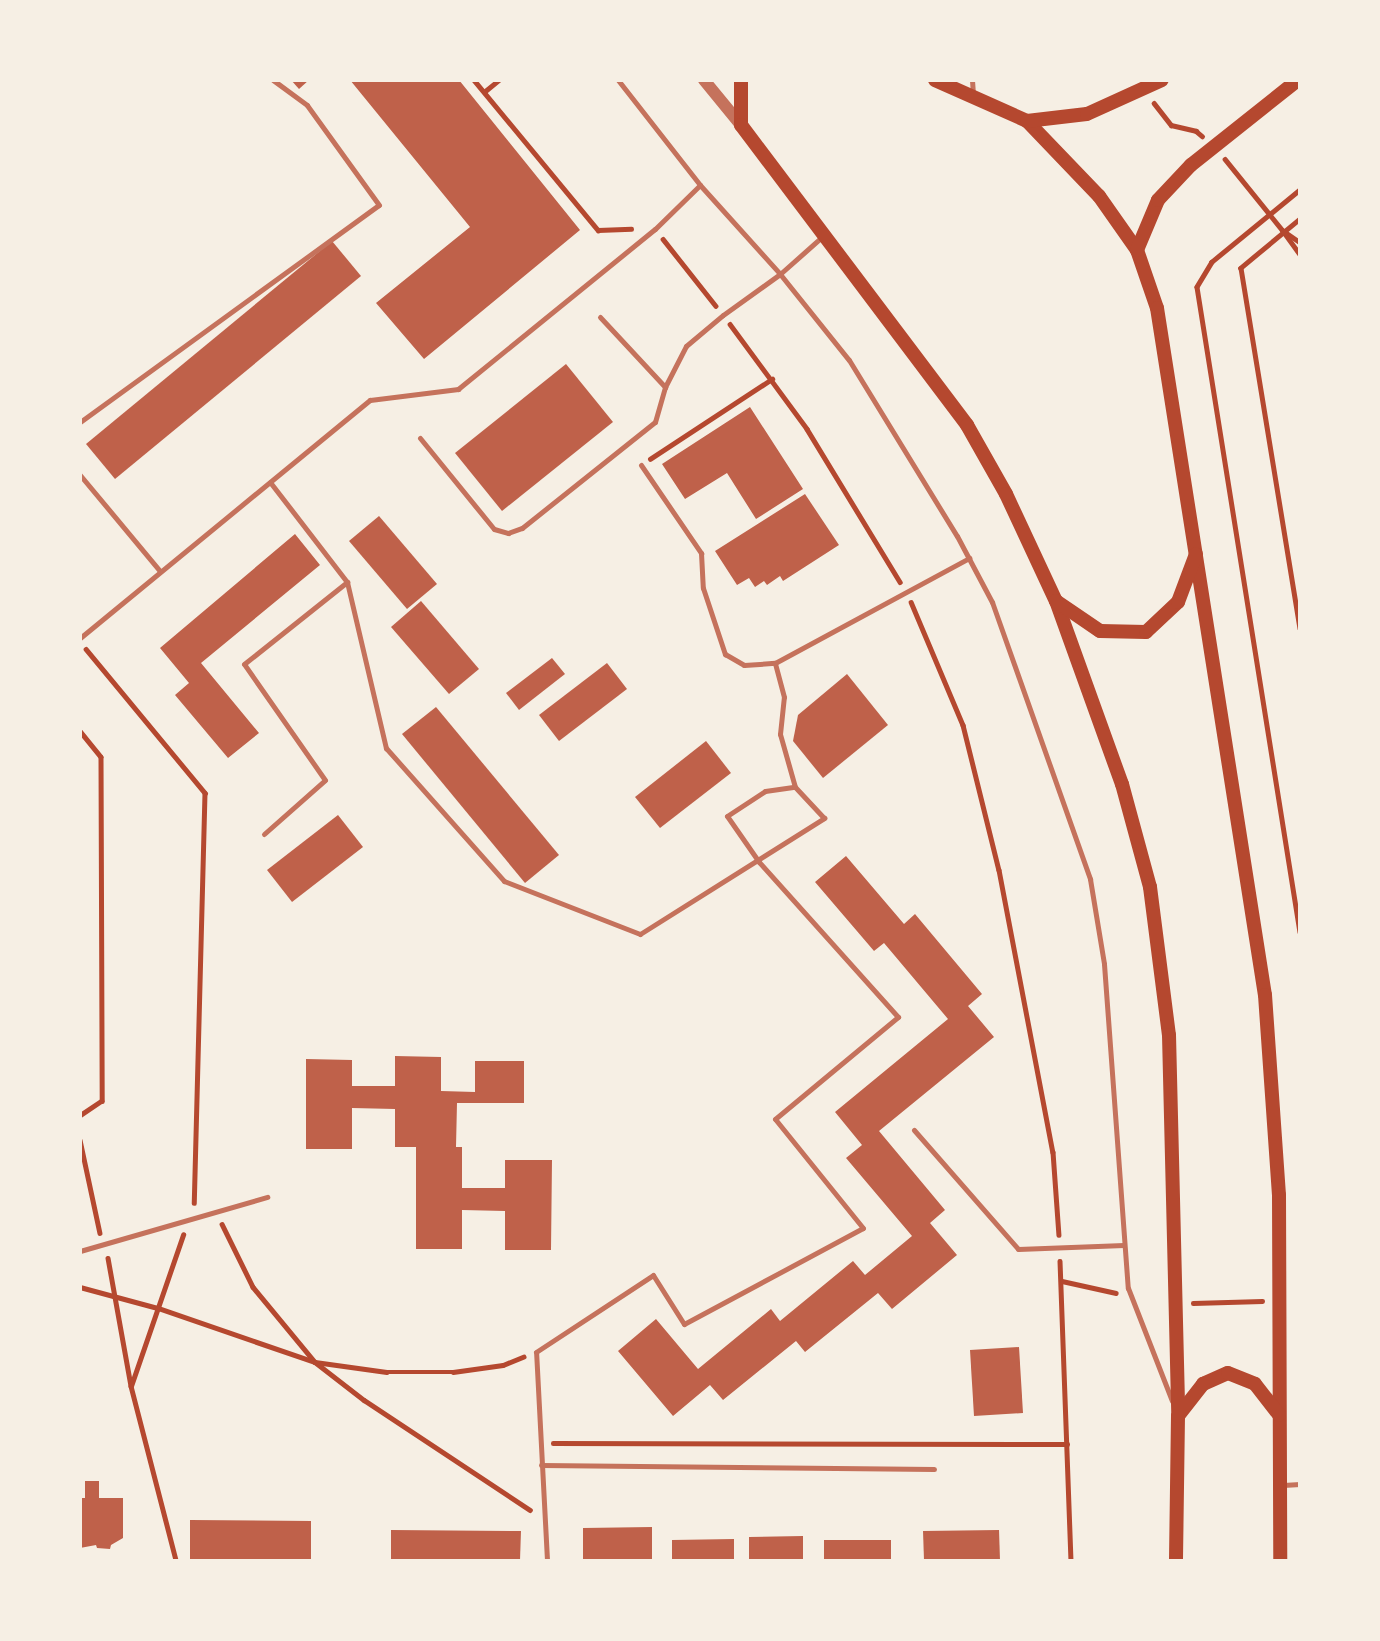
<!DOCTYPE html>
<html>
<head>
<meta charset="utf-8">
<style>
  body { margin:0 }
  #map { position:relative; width:1380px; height:1641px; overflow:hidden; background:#f6efe4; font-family:"DejaVu Sans",sans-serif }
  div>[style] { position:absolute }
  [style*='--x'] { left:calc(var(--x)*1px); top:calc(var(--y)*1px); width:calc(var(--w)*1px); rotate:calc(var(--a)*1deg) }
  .building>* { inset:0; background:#bf614a }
  .path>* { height:4.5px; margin:-2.25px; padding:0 2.25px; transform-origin:2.25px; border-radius:2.25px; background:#b5482f }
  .service>* { height:5px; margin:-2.5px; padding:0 2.5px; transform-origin:2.5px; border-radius:2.5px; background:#c5725c }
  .tertiary>* { height:12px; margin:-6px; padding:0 6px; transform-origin:6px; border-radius:6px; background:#c5725c }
  .secondary>* { height:14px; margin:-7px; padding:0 7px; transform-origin:7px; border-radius:7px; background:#b5482f }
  span { translate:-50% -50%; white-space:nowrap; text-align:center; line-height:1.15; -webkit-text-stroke:7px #f6efe4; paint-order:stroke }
  .frame { position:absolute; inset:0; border:82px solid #f6efe4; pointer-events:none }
</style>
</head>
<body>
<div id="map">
  <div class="building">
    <i style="clip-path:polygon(291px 80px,309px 80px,299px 89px)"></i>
    <i style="clip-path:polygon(350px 80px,459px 80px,580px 230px,424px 359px,376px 303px,470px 227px)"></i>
    <i style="clip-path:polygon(332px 241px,361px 276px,115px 479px,86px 444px)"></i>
    <i style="clip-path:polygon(566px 364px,613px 422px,502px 511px,455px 453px)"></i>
    <i style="clip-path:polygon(750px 407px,803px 489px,756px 519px,727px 473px,685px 499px,662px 464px)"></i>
    <i style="clip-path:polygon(805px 494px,839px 545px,783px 581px,780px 576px,767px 585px,764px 581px,755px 587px,749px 578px,737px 585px,715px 551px)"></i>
    <i style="clip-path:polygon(379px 516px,437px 584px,407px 609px,349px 541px)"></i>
    <i style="clip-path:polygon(295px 534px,320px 565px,201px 663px,259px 733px,228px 758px,175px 695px,189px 683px,160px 648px)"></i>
    <i style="clip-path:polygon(421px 601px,479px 669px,449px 694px,391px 627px)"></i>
    <i style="clip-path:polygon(552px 658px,565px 674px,519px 710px,506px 693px)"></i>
    <i style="clip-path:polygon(607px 663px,627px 689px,559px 741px,539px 715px)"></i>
    <i style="clip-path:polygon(847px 674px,888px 725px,823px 778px,793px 741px,798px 715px)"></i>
    <i style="clip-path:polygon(436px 707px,559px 855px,525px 883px,402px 734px)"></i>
    <i style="clip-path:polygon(706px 741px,731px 773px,660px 828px,635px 797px)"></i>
    <i style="clip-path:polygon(338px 815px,363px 847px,292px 902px,267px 870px)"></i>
    <i style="clip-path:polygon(846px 856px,904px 924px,915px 914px,982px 994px,968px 1006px,994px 1037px,879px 1131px,945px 1210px,930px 1223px,957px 1255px,892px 1309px,878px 1293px,805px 1352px,796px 1341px,723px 1400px,710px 1385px,673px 1416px,618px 1351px,656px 1319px,698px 1369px,771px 1309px,780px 1321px,853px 1261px,865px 1275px,912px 1236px,846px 1158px,862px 1145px,835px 1112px,948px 1019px,884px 943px,874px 951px,815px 882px)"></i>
    <i style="clip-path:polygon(395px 1056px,441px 1057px,441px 1091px,475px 1092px,475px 1061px,524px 1061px,524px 1103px,457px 1103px,456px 1147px,462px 1147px,462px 1188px,505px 1188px,505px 1160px,552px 1160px,551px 1250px,505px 1250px,505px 1211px,462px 1210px,462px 1249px,416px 1249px,416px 1147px,395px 1147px,395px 1109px,352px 1108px,352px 1149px,306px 1149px,306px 1059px,352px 1060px,352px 1086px,395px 1086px)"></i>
    <i style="clip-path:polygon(1019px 1347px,1023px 1413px,974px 1416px,970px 1350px)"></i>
    <i style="clip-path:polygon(85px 1481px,99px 1481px,99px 1498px,123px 1498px,123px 1538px,111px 1545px,110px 1549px,97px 1548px,96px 1545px,80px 1548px,80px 1498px,85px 1498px)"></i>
    <i style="clip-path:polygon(190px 1520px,311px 1521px,311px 1560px,190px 1560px)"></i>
    <i style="clip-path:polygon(652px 1527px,652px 1560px,583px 1560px,583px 1528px)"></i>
    <i style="clip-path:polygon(391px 1530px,521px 1531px,520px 1560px,391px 1560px)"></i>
    <i style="clip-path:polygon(999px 1530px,1000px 1560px,924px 1560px,923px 1531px)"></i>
    <i style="clip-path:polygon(803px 1536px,803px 1560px,749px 1560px,749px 1537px)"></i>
    <i style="clip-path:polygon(734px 1539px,734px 1560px,672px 1560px,672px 1540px)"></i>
    <i style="clip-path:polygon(824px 1540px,891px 1540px,891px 1560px,824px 1560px)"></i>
  </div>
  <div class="path">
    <i style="--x:474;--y:80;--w:195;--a:50.4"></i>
    <i style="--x:598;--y:230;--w:33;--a:-2"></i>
    <i style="--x:484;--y:92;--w:19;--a:-39"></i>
    <i style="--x:1154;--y:103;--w:28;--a:52"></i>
    <i style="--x:1171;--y:125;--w:26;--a:13"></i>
    <i style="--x:1196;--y:131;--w:8;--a:40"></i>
    <i style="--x:1225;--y:159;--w:92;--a:51.1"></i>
    <i style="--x:1300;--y:190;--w:114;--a:140.7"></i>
    <i style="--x:1212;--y:262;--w:29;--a:121"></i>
    <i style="--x:1197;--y:287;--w:653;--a:80.93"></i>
    <i style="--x:1300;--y:219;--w:77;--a:140.3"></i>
    <i style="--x:1241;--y:268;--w:365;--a:80.7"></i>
    <i style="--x:663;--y:239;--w:85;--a:51.7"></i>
    <i style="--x:1300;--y:243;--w:21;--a:-145"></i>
    <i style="--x:1283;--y:231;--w:29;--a:54"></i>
    <i style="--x:730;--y:324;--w:130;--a:53.7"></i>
    <i style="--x:807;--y:429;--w:179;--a:58.7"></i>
    <i style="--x:650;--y:459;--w:146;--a:-33.3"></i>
    <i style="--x:911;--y:602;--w:134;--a:67.1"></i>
    <i style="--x:963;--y:725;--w:149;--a:76.1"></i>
    <i style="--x:999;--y:870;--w:287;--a:79.2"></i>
    <i style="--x:1053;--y:1152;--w:83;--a:85.9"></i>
    <i style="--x:86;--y:649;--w:187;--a:50.4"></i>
    <i style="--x:205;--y:793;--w:410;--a:91.5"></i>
    <i style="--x:80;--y:731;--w:33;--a:51"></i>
    <i style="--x:101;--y:757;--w:344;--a:89.8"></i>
    <i style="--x:102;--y:1101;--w:27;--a:146"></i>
    <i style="--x:80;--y:1140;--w:95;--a:77.9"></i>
    <i style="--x:222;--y:1224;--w:70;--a:63.8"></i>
    <i style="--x:253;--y:1287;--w:97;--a:50.4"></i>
    <i style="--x:315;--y:1362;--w:62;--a:37.8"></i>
    <i style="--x:364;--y:1400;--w:199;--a:33.5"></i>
    <i style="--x:108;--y:1258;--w:130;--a:79.8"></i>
    <i style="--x:131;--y:1386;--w:180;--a:75.5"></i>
    <i style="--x:1060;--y:1261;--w:299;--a:87.9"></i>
    <i style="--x:1062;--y:1281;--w:55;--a:12.5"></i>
    <i style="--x:80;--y:1287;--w:81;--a:15.1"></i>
    <i style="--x:158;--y:1308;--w:166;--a:19"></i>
    <i style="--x:315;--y:1362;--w:72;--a:8"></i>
    <i style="--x:386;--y:1372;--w:67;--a:0"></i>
    <i style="--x:453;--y:1372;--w:50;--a:-8"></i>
    <i style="--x:503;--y:1365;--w:22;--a:-22"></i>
    <i style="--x:1193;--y:1303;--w:69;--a:-1.7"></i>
    <i style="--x:131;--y:1386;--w:160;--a:-71"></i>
    <i style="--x:553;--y:1443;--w:514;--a:0.11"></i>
  </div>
  <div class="service">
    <i style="--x:618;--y:80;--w:133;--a:52"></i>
    <i style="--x:700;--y:185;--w:120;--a:48"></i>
    <i style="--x:780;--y:274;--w:110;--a:51.3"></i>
    <i style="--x:849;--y:360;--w:206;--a:58.5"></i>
    <i style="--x:957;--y:536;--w:75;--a:62.1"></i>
    <i style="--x:992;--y:602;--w:294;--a:70.5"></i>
    <i style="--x:1090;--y:879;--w:86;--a:80.6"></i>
    <i style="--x:1104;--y:964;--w:325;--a:85.8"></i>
    <i style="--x:1128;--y:1288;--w:121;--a:68.7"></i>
    <i style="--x:972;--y:80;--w:14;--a:86"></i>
    <i style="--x:600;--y:317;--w:96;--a:47.1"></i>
    <i style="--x:80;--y:422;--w:369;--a:-36"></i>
    <i style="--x:379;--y:205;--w:123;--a:-125.8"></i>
    <i style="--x:307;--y:105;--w:42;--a:-143.7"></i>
    <i style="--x:420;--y:438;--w:117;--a:50.9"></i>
    <i style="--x:494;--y:529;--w:15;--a:16"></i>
    <i style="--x:508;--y:533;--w:15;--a:-20"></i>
    <i style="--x:522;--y:528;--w:170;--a:-38.6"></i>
    <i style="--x:655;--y:422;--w:36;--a:-74"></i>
    <i style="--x:665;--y:387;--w:46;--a:-62.9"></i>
    <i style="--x:686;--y:346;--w:48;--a:-40"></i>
    <i style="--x:723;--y:315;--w:70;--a:-35.7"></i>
    <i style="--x:780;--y:274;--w:57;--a:-41.5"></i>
    <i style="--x:641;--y:465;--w:107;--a:55.7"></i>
    <i style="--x:701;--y:553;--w:35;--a:87"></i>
    <i style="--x:703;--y:588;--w:70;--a:71.6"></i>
    <i style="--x:725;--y:654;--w:22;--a:30"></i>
    <i style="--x:744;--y:665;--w:31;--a:-4"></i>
    <i style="--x:80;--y:475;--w:125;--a:50.2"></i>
    <i style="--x:347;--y:582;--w:171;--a:76.8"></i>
    <i style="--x:386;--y:748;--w:178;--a:48.4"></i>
    <i style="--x:504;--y:881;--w:146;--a:21.3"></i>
    <i style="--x:640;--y:934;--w:218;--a:-32.2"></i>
    <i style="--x:824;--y:818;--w:42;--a:-133.1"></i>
    <i style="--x:795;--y:787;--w:55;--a:-105.8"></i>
    <i style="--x:780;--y:734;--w:37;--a:-84"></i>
    <i style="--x:784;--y:697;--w:35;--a:-105"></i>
    <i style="--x:775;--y:663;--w:221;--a:-28.4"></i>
    <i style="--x:80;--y:638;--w:375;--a:-39.4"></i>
    <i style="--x:370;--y:400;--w:89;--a:-7.1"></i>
    <i style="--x:458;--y:389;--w:254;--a:-39.1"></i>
    <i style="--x:655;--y:229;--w:63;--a:-44.4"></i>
    <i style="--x:264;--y:834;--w:81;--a:-41.5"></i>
    <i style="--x:325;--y:780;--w:141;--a:-124.9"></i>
    <i style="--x:244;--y:664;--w:132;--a:-38.5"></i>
    <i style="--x:347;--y:582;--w:126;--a:-127.6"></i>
    <i style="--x:914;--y:1130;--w:158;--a:48.8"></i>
    <i style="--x:1018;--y:1249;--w:106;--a:-2.2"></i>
    <i style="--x:80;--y:1251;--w:195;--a:-16.1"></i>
    <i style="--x:541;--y:1465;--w:393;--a:0.6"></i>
    <i style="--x:1283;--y:1485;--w:17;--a:-3"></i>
    <i style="--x:547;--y:1560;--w:208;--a:-93"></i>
    <i style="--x:536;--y:1352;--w:140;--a:-33.3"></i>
    <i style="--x:653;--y:1275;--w:58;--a:57.7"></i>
    <i style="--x:684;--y:1324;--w:203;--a:-28.2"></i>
    <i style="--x:863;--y:1228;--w:140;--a:-128.9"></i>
    <i style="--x:775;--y:1119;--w:160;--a:-39.7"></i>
    <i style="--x:898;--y:1017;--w:208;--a:-131.9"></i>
    <i style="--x:759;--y:862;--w:56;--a:-124.8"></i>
    <i style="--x:727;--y:816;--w:45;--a:-33.3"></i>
    <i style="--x:765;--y:791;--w:30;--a:-8"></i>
  </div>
  <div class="tertiary">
    <i style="--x:704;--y:80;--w:58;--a:50.6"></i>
  </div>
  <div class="secondary">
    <i style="--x:741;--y:80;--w:45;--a:90"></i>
    <i style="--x:741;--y:125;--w:376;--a:53"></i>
    <i style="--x:967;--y:425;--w:79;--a:60.5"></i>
    <i style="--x:1006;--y:494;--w:118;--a:65"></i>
    <i style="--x:1056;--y:601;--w:195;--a:70.2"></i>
    <i style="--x:1122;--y:784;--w:107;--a:74.8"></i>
    <i style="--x:1150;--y:887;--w:149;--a:82.7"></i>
    <i style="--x:1169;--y:1035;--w:381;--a:88.6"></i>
    <i style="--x:1178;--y:1416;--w:144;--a:90.8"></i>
    <i style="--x:935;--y:80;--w:101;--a:24"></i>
    <i style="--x:1027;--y:121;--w:104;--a:46.2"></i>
    <i style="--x:1099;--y:196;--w:66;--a:54.9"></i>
    <i style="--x:1137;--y:250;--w:61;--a:71"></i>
    <i style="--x:1157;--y:308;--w:695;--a:81.07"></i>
    <i style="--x:1265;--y:995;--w:200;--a:86"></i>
    <i style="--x:1279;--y:1195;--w:365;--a:89.8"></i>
    <i style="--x:1027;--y:121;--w:60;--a:-6.7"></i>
    <i style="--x:1087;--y:114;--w:82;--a:-24.4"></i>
    <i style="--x:1137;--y:250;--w:54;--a:-67.2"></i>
    <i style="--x:1158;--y:200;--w:48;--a:-46.7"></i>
    <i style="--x:1191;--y:165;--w:137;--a:-38.5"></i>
    <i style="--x:1056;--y:601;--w:53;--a:34.3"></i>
    <i style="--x:1100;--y:631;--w:46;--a:1.2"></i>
    <i style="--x:1146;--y:632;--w:44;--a:-43.2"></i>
    <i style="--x:1178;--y:602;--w:51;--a:-69.4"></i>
    <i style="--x:1178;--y:1416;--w:41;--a:-52"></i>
    <i style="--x:1203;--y:1384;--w:27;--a:-24"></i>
    <i style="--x:1228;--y:1373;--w:29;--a:22"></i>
    <i style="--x:1255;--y:1384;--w:39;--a:52"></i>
  </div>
  <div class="frame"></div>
</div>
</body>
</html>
